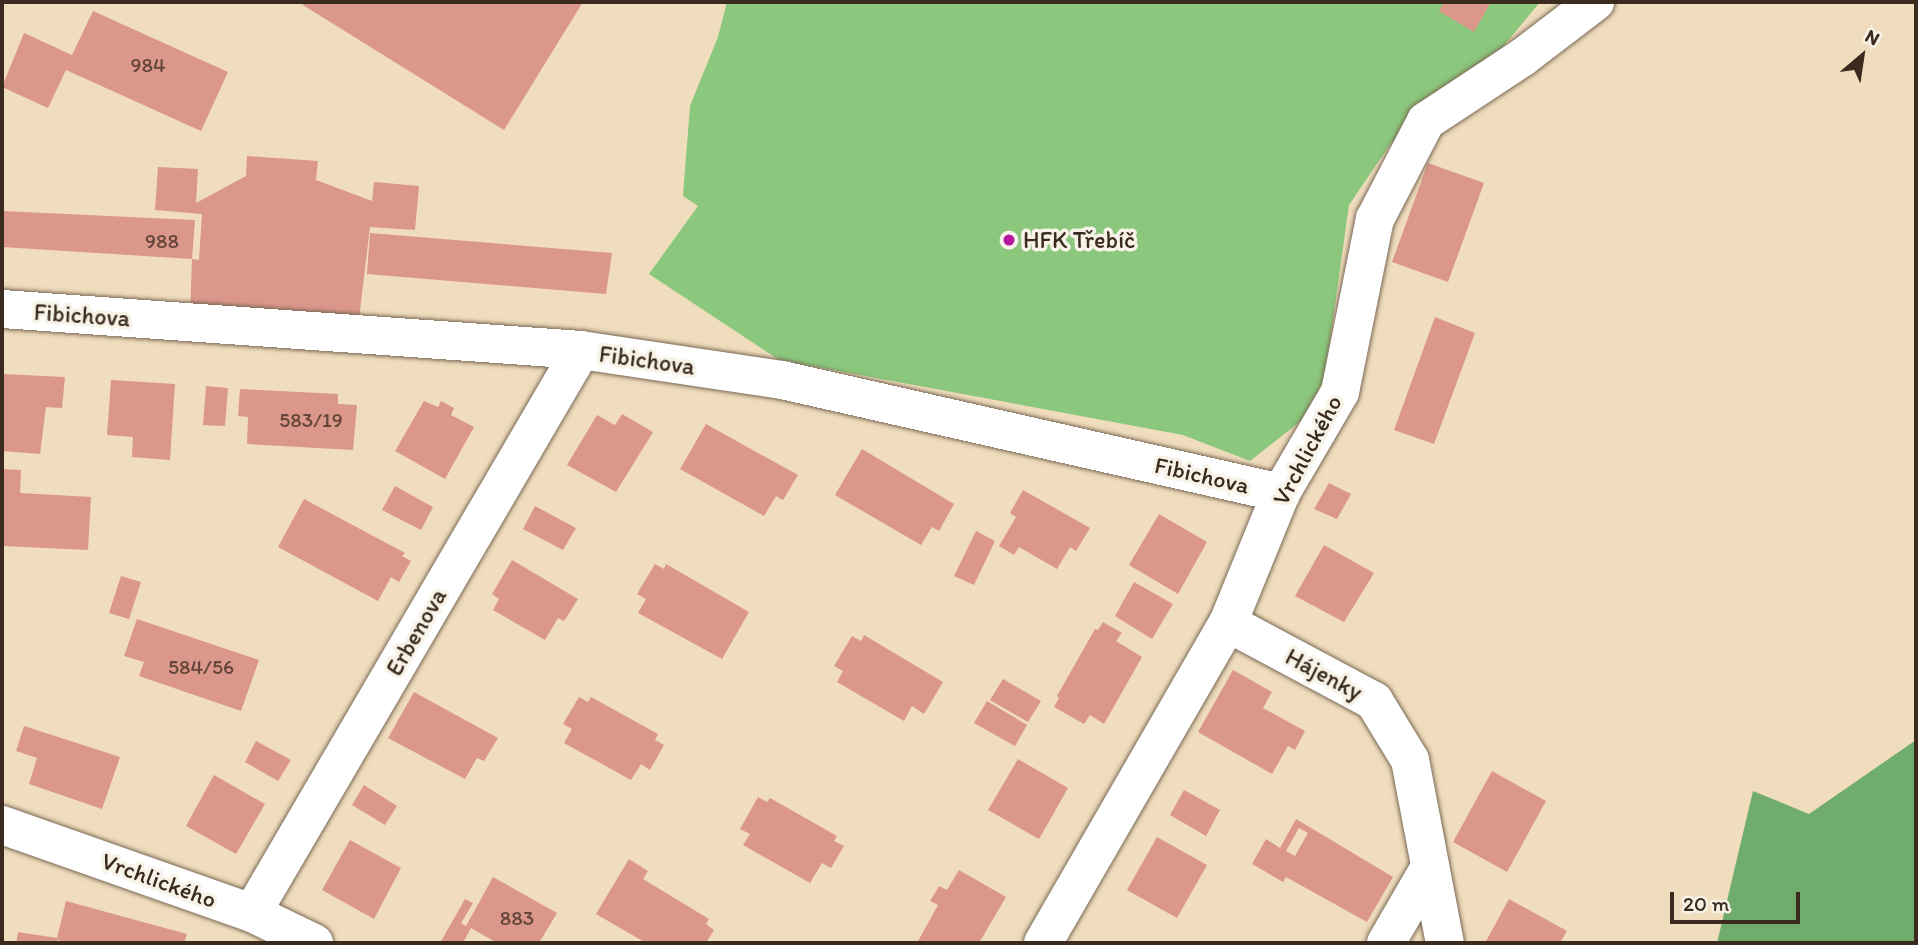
<!DOCTYPE html>
<html>
<head>
<meta charset="utf-8">
<style>
  body { margin:0 }
  #map { position:relative; width:1918px; height:945px; overflow:hidden; background:#f0ddbd; font-family:Itim,sans-serif }
  div>[style] { position:absolute }
  [style*='--x'] { left:calc(var(--x)*1px); top:calc(var(--y)*1px); width:calc(var(--w)*1px); rotate:calc(var(--a)*1deg) }
  .green>* { inset:0; background:#8bc77c }
  .forest>* { inset:0; background:#70ac6c }
  .building>* { inset:0; background:#dc978b }
  .roads { filter:drop-shadow(0 0 2px #7a6956) drop-shadow(0 0 2px #7a6956) }
  .minor>* { height:38px; margin:-19px; padding:0 19px; transform-origin:19px; border-radius:19px; background:#fff }
  .dots>* { width:19px; height:19px; translate:-50% -50%; box-sizing:border-box; border:4px solid #f7f3e8; border-radius:50% }
  span { translate:-50% -50%; white-space:nowrap; text-align:center; line-height:1.15; -webkit-text-stroke:7px #f7f3e8; paint-order:stroke }
  .number-label { font-size:21px; color:#634539 }
  .number-label span { -webkit-text-stroke-width:0 }
  .poi-label { font-size:24px; color:#3b2a1e }
  .left { translate:0 -50%; text-align:left }
  .street-label { font-size:24px; color:#3b2a1e }
  .frame { position:absolute; inset:0; border:4px solid #3b2a1e; pointer-events:none }
  .north { position:absolute; left:1827px; top:21px; width:70px; height:70px; -webkit-text-stroke:5px #f7f3e8; paint-order:stroke; rotate:29deg; font-size:19px; font-weight:700; line-height:28px; text-align:center; color:#3b2a1e }
  .north::after { content:''; display:block; margin:auto; width:24px; height:32px; background:#3b2a1e; clip-path:polygon(50% 0,100% 100%,50% 72%,0 100%) }
  .scale { position:absolute; left:1670px; top:892px; width:130px; height:32px; box-sizing:border-box; border:4px solid #3b2a1e; border-top:0; padding-left:9px; font-size:21px; line-height:24px; white-space:nowrap; color:#3b2a1e; -webkit-text-stroke:5px #f7f3e8; paint-order:stroke }
</style>
</head>
<body>
<div id="map">
  <div class="green">
    <i style="clip-path:polygon(727px 2px,1540px 2px,1482px 72px,1391px 143px,1349px 205px,1325px 376px,1306px 417px,1250px 461px,1183px 435px,779px 360px,649px 274px,698px 206px,683px 196px,690px 106px,718px 37px)"></i>
  </div>
  <div class="forest">
    <i style="clip-path:polygon(1916px 740px,1916px 943px,1717px 943px,1753px 791px,1809px 814px)"></i>
  </div>
  <div class="building">
    <i style="clip-path:polygon(298px 2px,583px 2px,504px 130px)"></i>
    <i style="clip-path:polygon(1444px 2px,1491px 2px,1474px 32px,1439px 11px)"></i>
    <i style="clip-path:polygon(93px 11px,228px 72px,201px 131px,66px 70px,48px 108px,2px 87px,24px 33px,72px 55px)"></i>
    <i style="clip-path:polygon(247px 156px,318px 161px,316px 180px,372px 201px,374px 182px,419px 186px,415px 230px,370px 227px,358px 327px,190px 317px,192px 259px,199px 260px,202px 214px,155px 210px,158px 167px,198px 169px,196px 203px,246px 176px)"></i>
    <i style="clip-path:polygon(1428px 163px,1484px 183px,1448px 282px,1392px 262px)"></i>
    <i style="clip-path:polygon(2px 211px,195px 220px,192px 259px,2px 247px)"></i>
    <i style="clip-path:polygon(370px 233px,612px 253px,606px 294px,367px 274px)"></i>
    <i style="clip-path:polygon(1435px 317px,1475px 333px,1434px 444px,1394px 430px)"></i>
    <i style="clip-path:polygon(2px 374px,65px 377px,62px 408px,46px 407px,40px 454px,2px 451px)"></i>
    <i style="clip-path:polygon(111px 380px,175px 384px,170px 460px,132px 457px,133px 437px,107px 435px)"></i>
    <i style="clip-path:polygon(206px 386px,228px 388px,225px 426px,203px 425px)"></i>
    <i style="clip-path:polygon(240px 389px,338px 394px,338px 404px,357px 405px,353px 450px,247px 444px,248px 417px,238px 416px)"></i>
    <i style="clip-path:polygon(424px 401px,438px 407px,441px 401px,454px 408px,451px 415px,474px 427px,445px 479px,395px 451px)"></i>
    <i style="clip-path:polygon(622px 414px,653px 432px,616px 492px,567px 465px,597px 415px,615px 425px)"></i>
    <i style="clip-path:polygon(706px 424px,798px 475px,783px 500px,776px 496px,764px 516px,680px 469px)"></i>
    <i style="clip-path:polygon(862px 449px,954px 504px,939px 531px,932px 527px,921px 545px,835px 495px)"></i>
    <i style="clip-path:polygon(2px 469px,21px 470px,20px 493px,91px 497px,88px 550px,2px 546px)"></i>
    <i style="clip-path:polygon(1329px 483px,1351px 494px,1337px 519px,1314px 509px)"></i>
    <i style="clip-path:polygon(395px 486px,433px 507px,421px 530px,382px 510px)"></i>
    <i style="clip-path:polygon(1023px 490px,1090px 528px,1076px 551px,1070px 547px,1057px 569px,1019px 547px,1014px 555px,999px 546px,1016px 517px,1010px 513px)"></i>
    <i style="clip-path:polygon(304px 499px,405px 553px,402px 556px,411px 561px,399px 582px,391px 577px,378px 601px,278px 547px)"></i>
    <i style="clip-path:polygon(535px 506px,576px 528px,563px 550px,523px 529px)"></i>
    <i style="clip-path:polygon(1159px 514px,1207px 542px,1178px 594px,1129px 565px)"></i>
    <i style="clip-path:polygon(976px 531px,995px 541px,974px 585px,954px 576px)"></i>
    <i style="clip-path:polygon(1324px 545px,1374px 573px,1344px 622px,1295px 596px)"></i>
    <i style="clip-path:polygon(512px 560px,578px 599px,564px 621px,558px 618px,545px 640px,493px 610px,499px 599px,492px 594px)"></i>
    <i style="clip-path:polygon(655px 564px,664px 569px,666px 564px,749px 612px,722px 659px,638px 613px,646px 599px,637px 594px)"></i>
    <i style="clip-path:polygon(121px 576px,141px 582px,129px 619px,109px 613px)"></i>
    <i style="clip-path:polygon(1134px 582px,1173px 604px,1152px 639px,1115px 616px)"></i>
    <i style="clip-path:polygon(137px 619px,259px 660px,241px 711px,139px 676px,144px 662px,124px 656px)"></i>
    <i style="clip-path:polygon(1103px 622px,1122px 633px,1116px 641px,1142px 657px,1104px 724px,1090px 715px,1084px 724px,1054px 707px,1059px 698px,1057px 696px,1095px 629px,1098px 630px)"></i>
    <i style="clip-path:polygon(864px 635px,943px 682px,924px 714px,912px 706px,904px 721px,837px 682px,843px 671px,834px 666px,852px 636px,861px 641px)"></i>
    <i style="clip-path:polygon(1233px 670px,1272px 692px,1263px 708px,1305px 731px,1295px 750px,1288px 746px,1272px 774px,1198px 732px)"></i>
    <i style="clip-path:polygon(1003px 679px,1041px 701px,1028px 722px,990px 700px)"></i>
    <i style="clip-path:polygon(414px 692px,498px 738px,484px 761px,477px 758px,465px 779px,388px 738px)"></i>
    <i style="clip-path:polygon(579px 697px,588px 702px,591px 697px,658px 734px,655px 740px,664px 745px,650px 770px,641px 764px,631px 780px,564px 743px,572px 729px,563px 724px)"></i>
    <i style="clip-path:polygon(987px 701px,1027px 725px,1015px 746px,974px 723px)"></i>
    <i style="clip-path:polygon(24px 726px,120px 757px,102px 809px,29px 784px,37px 758px,16px 751px)"></i>
    <i style="clip-path:polygon(256px 741px,291px 760px,278px 781px,245px 762px)"></i>
    <i style="clip-path:polygon(1018px 759px,1068px 788px,1039px 839px,988px 810px)"></i>
    <i style="clip-path:polygon(1492px 771px,1546px 801px,1507px 872px,1453px 842px)"></i>
    <i style="clip-path:polygon(214px 775px,265px 804px,236px 854px,186px 826px)"></i>
    <i style="clip-path:polygon(364px 785px,397px 806px,385px 825px,352px 805px)"></i>
    <i style="clip-path:polygon(1184px 790px,1220px 810px,1206px 836px,1170px 815px)"></i>
    <i style="clip-path:polygon(758px 797px,767px 802px,770px 798px,837px 836px,834px 841px,844px 846px,831px 868px,822px 863px,810px 883px,743px 845px,750px 834px,740px 829px)"></i>
    <i style="clip-path:polygon(evenodd,1296px 819px,1393px 877px,1367px 922px,1286px 877px,1283px 882px,1252px 864px,1266px 839px,1280px 848px,1296px 819px,1299px 828px,1308px 833px,1295px 856px,1286px 851px,1299px 828px)"></i>
    <i style="clip-path:polygon(1157px 837px,1207px 865px,1177px 918px,1127px 890px)"></i>
    <i style="clip-path:polygon(350px 840px,401px 868px,374px 919px,322px 890px)"></i>
    <i style="clip-path:polygon(629px 859px,648px 871px,643px 879px,709px 919px,706px 924px,714px 930px,706px 943px,646px 943px,596px 914px)"></i>
    <i style="clip-path:polygon(959px 870px,1006px 897px,979px 943px,917px 943px,938px 905px,930px 901px,939px 886px,947px 890px)"></i>
    <i style="clip-path:polygon(493px 877px,557px 913px,539px 943px,497px 943px,471px 928px,463px 943px,440px 943px,465px 899px,473px 903px,461px 923px,466px 926px)"></i>
    <i style="clip-path:polygon(1509px 899px,1567px 931px,1560px 943px,1485px 943px)"></i>
    <i style="clip-path:polygon(66px 901px,187px 934px,184px 943px,68px 943px,57px 940px,57px 943px,16px 943px,18px 932px,57px 938px)"></i>
  </div>
  <div class="roads">
    <div class="minor">
      <i style="--x:2;--y:309;--w:580;--a:4.05"></i>
      <i style="--x:581;--y:350;--w:203;--a:8.5"></i>
      <i style="--x:782;--y:380;--w:512;--a:12.76"></i>
      <i style="--x:1228;--y:623;--w:166;--a:28.1"></i>
      <i style="--x:1374;--y:701;--w:69;--a:58.6"></i>
      <i style="--x:1410;--y:760;--w:186;--a:79.2"></i>
      <i style="--x:2;--y:825;--w:265;--a:19.4"></i>
      <i style="--x:252;--y:913;--w:69;--a:25.8"></i>
      <i style="--x:252;--y:913;--w:652;--a:-59.7"></i>
      <i style="--x:1043;--y:943;--w:370;--a:-60"></i>
      <i style="--x:1228;--y:623;--w:140;--a:-67.8"></i>
      <i style="--x:1281;--y:493;--w:117;--a:-59.7"></i>
      <i style="--x:1340;--y:392;--w:177;--a:-78.6"></i>
      <i style="--x:1375;--y:219;--w:110;--a:-62.5"></i>
      <i style="--x:1426;--y:121;--w:116;--a:-33.4"></i>
      <i style="--x:1523;--y:57;--w:91;--a:-37.4"></i>
      <i style="--x:1386;--y:943;--w:88;--a:-59.9"></i>
    </div>
  </div>
  <div class="dots">
    <i style="left:1009px;top:240px;background:#b5179e"></i>
  </div>
  <div class="number-label">
    <span style="left:148px;top:65px">984</span>
    <span style="left:162px;top:241px">988</span>
    <span style="left:311px;top:420px">583/19</span>
    <span style="left:201px;top:667px">584/56</span>
    <span style="left:517px;top:918px">883</span>
  </div>
  <div class="poi-label">
    <span class="left" style="left:1023px;top:240px">HFK Třebíč</span>
  </div>
  <div class="street-label">
    <span style="left:82px;top:315px;rotate:4deg">Fibichova</span>
    <span style="left:647px;top:360px;rotate:8deg">Fibichova</span>
    <span style="left:1307px;top:450px;rotate:-62deg">Vrchlického</span>
    <span style="left:1202px;top:475px;rotate:13deg">Fibichova</span>
    <span style="left:416px;top:632px;rotate:-60deg">Erbenova</span>
    <span style="left:1324px;top:674px;rotate:28deg">Hájenky</span>
    <span style="left:159px;top:880px;rotate:20deg">Vrchlického</span>
  </div>
  <div class="frame"></div>
  <div class="north">N</div>
  <div class="scale">20 m</div>
</div>
</body>
</html>
